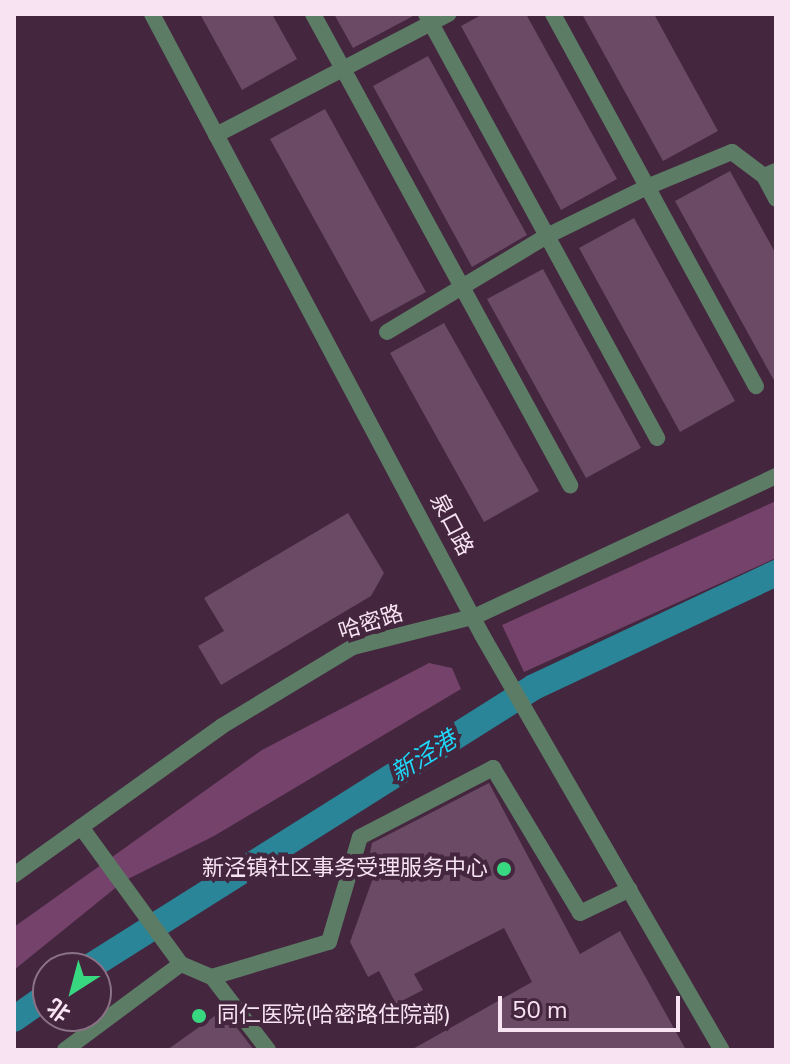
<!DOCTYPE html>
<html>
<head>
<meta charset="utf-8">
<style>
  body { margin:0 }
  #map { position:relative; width:790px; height:1064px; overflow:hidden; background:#44263e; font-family:"Nunito Sans","Noto Sans SC",sans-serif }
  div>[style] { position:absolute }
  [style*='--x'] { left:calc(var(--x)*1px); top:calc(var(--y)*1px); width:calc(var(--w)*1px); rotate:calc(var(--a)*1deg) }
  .green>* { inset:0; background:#74426b }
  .canal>* { height:26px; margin:-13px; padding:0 13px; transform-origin:13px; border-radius:13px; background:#298597 }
  .building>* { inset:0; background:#6a4a64 }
  .minor>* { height:16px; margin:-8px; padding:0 8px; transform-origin:8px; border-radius:8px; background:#5c7c66 }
  .tertiary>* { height:16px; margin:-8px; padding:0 8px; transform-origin:8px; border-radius:8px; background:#5c7c66 }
  .dots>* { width:22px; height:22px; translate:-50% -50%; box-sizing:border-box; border:4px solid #44263e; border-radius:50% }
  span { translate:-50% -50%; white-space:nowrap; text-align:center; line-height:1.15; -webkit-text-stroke:8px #44263e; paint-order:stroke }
  .street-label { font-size:22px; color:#f7e3f2 }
  .poi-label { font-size:22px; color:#f7e3f2 }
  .right { translate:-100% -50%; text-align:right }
  .left { translate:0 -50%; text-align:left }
  .water-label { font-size:24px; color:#1dd8f8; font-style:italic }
  .frame { position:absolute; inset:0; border:16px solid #f7e3f2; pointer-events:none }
  .north { position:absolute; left:32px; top:952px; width:80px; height:80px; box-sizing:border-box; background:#44263e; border:2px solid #8c7286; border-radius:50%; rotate:216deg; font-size:22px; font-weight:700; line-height:32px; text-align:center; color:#f7e3f2 }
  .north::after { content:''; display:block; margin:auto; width:28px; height:36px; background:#38d880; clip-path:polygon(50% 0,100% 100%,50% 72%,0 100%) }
  .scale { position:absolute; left:498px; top:996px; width:182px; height:36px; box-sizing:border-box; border:4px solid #f7e3f2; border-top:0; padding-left:10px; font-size:24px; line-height:28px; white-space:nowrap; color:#f7e3f2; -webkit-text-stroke:6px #44263e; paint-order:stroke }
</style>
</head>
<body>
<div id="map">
  <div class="green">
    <i style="clip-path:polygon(776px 501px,776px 558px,524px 672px,502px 625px)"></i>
    <i style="clip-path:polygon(429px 663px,452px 668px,461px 689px,214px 836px,124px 881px,14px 970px,14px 927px,262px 750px)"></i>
  </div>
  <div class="canal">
    <i style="--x:88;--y:968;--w:527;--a:-32.21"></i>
    <i style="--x:534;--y:687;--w:268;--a:-25.2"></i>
    <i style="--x:14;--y:1019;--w:42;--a:-35.2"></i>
  </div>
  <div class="building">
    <i style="clip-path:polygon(200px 14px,272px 14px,297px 59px,242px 90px)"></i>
    <i style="clip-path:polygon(334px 14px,415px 14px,415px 15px,353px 48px)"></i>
    <i style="clip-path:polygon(483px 14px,526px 14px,617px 179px,561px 210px,461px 26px)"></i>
    <i style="clip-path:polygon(582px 14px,654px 14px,718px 131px,663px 161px)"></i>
    <i style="clip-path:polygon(428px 56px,527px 235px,472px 267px,373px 86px)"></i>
    <i style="clip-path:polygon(325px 109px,426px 292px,371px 322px,270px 139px)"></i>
    <i style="clip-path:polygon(730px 171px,776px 254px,776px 384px,675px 201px)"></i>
    <i style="clip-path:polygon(634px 218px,735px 401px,680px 432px,579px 248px)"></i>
    <i style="clip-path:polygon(543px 269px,641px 448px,586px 478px,487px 299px)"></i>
    <i style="clip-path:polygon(444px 323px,539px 491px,484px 522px,390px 353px)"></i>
    <i style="clip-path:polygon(348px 513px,384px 573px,371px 596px,221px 685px,198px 646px,224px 631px,204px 598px)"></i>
    <i style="clip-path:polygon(489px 783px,580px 954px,620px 931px,686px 1050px,411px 1050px,532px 982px,504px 928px,414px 974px,423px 990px,396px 1004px,379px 971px,368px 977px,350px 942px,373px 878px,366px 871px,372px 843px)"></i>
    <i style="clip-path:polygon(223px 1010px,254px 1050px,167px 1050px)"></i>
  </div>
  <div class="minor">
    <i style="--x:313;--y:14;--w:537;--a:61.38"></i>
    <i style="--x:426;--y:14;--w:483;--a:61.4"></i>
    <i style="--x:553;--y:14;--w:424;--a:61.4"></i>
    <i style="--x:216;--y:135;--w:262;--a:-27.5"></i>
    <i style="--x:764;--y:176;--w:26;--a:62"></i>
    <i style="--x:387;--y:332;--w:187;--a:-31"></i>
    <i style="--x:547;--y:236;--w:111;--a:-26.1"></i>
    <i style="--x:647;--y:187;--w:92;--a:-22.4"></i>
    <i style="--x:732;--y:152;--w:40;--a:37"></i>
    <i style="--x:764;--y:176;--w:13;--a:-23"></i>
    <i style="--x:81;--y:827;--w:170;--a:53.9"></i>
    <i style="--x:181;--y:964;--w:34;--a:23"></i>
    <i style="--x:212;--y:977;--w:92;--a:52.5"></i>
    <i style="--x:212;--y:977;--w:122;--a:-16.7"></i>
    <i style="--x:329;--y:942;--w:109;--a:-73.6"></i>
    <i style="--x:360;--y:837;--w:150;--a:-27.4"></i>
    <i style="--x:493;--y:768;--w:169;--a:59"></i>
    <i style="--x:580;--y:913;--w:55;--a:-25.6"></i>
    <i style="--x:65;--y:1050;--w:144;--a:-36.6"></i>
  </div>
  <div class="tertiary">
    <i style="--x:152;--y:14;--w:703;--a:62.01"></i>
    <i style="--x:482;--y:635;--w:479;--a:60"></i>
    <i style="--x:14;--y:875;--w:256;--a:-35.6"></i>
    <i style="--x:222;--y:726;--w:153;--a:-31.1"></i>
    <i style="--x:353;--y:647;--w:127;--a:-14.1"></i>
    <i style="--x:476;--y:616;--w:331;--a:-25"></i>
  </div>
  <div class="dots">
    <i style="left:504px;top:869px;background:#38d880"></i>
    <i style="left:199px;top:1016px;background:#38d880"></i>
  </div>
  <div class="street-label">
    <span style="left:451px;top:525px;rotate:62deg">泉口路</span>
    <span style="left:371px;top:623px;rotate:-18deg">哈密路</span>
  </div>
  <div class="poi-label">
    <span class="right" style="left:488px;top:869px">新泾镇社区事务受理服务中心</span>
    <span class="left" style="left:217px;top:1016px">同仁医院(哈密路住院部)</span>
  </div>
  <div class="water-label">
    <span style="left:424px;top:757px;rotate:-32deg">新泾港</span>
  </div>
  <div class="frame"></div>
  <div class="north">北</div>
  <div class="scale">50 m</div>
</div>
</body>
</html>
